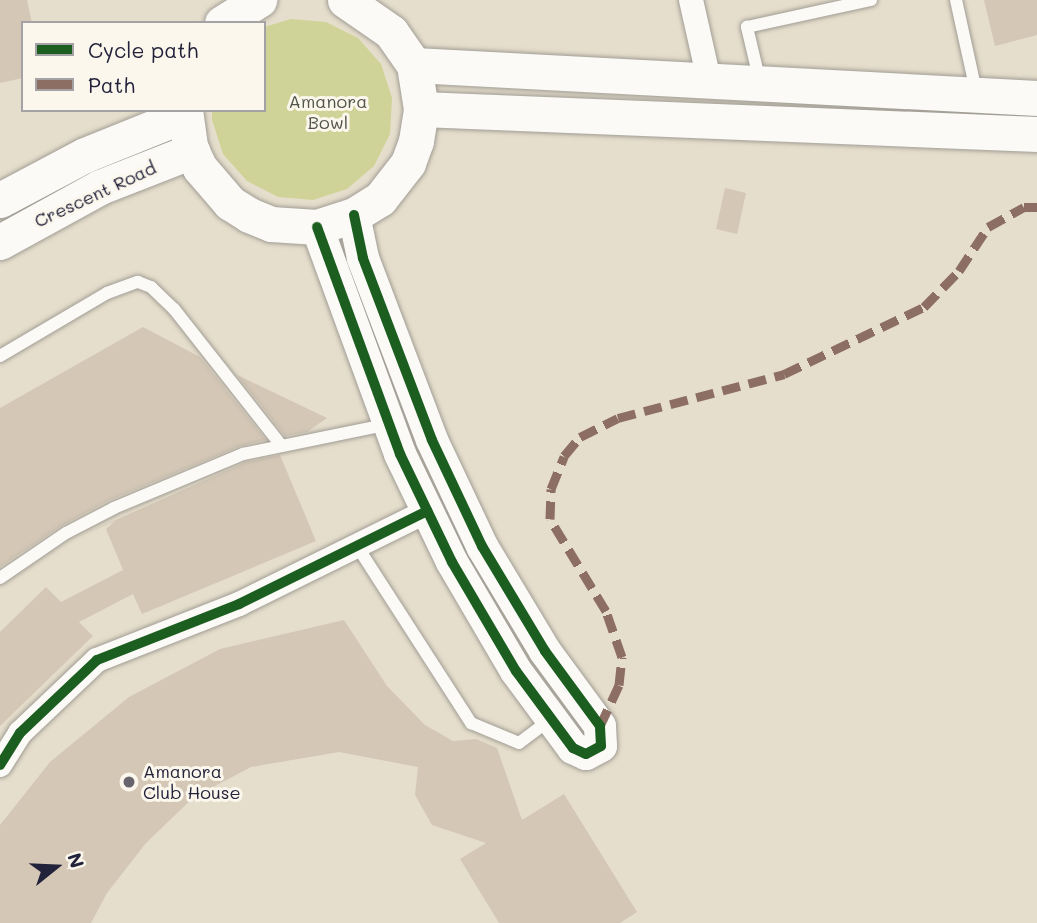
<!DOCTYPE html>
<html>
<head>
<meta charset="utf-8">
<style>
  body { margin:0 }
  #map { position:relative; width:1037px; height:923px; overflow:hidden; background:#e6decc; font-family:Mali,sans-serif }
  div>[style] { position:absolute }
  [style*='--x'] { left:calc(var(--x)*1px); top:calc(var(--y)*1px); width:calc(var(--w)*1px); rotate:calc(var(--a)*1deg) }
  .green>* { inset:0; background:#cfd397 }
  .building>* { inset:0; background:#d4c7b6 }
  .roads { filter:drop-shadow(0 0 2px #a19d95) drop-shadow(0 0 2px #a19d95) }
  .service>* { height:12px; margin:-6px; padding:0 6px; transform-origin:6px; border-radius:6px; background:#fbfaf7 }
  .minor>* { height:24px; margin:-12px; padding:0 12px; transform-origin:12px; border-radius:12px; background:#fbfaf7 }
  .tertiary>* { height:32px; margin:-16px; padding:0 16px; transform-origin:16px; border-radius:16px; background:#fbfaf7 }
  .secondary>* { height:35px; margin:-17.5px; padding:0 17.5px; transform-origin:17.5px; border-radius:17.5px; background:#fbfaf7 }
  .quiet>* { height:9px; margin-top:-4.5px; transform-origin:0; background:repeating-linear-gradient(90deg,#8d6e63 0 18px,transparent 0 27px) }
  .cycleway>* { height:10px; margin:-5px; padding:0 5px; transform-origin:5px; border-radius:5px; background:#1b5e20 }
  .dots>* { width:19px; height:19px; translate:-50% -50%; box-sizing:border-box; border:4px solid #fbf7ec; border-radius:50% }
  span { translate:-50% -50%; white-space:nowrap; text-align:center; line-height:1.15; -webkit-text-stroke:6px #fbf7ec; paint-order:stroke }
  .park-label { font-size:18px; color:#50544a }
  .street-label { font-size:18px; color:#22223b }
  .poi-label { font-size:18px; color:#22223b }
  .left { translate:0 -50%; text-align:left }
  .legend { position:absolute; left:21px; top:21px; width:245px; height:91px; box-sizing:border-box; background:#fbf7ec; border:2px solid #a4a2a5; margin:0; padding:9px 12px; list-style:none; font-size:21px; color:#22223b }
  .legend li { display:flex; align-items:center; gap:14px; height:35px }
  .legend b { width:35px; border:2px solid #a4a2a5 }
  .north { position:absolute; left:21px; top:832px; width:70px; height:70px; -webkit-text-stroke:5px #fbf7ec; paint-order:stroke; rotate:72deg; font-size:19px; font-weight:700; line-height:28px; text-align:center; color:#22223b }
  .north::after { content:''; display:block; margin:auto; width:24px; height:32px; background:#22223b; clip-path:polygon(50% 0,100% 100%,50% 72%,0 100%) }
</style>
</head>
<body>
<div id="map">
  <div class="green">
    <i style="clip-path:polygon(291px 19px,326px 22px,358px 38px,381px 64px,392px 98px,390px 134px,374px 166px,347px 189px,313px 200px,278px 197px,247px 181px,223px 154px,212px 120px,212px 110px,264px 110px,264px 27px)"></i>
  </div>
  <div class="building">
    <i style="clip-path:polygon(0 0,27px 0,32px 23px,23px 23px,23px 78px,0 83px)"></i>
    <i style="clip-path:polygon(984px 0,1037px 0,1037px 35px,995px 46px)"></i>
    <i style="clip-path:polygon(725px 188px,746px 193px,737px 234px,716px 229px)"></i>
    <i style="clip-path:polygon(143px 327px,200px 357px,266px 440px,240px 446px,110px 500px,61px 526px,0 567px,0 408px)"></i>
    <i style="clip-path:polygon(237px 375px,327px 418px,307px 432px,285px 436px)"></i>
    <i style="clip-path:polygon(280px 455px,316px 541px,142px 614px,133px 594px,79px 622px,93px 636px,0 726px,0 632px,46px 587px,61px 602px,123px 570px,106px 529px,115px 521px,73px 539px,246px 462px)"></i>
    <i style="clip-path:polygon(344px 620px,387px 686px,425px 725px,453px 741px,476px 739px,497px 748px,522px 820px,564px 794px,637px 912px,620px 923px,499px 923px,460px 859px,486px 843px,432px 825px,415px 795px,418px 767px,339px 752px,251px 767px,194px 797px,146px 843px,107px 893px,91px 923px,0 923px,0 825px,50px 762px,129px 697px,220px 649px)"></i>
  </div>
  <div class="roads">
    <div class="service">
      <i style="--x:956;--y:0;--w:93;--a:77.6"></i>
      <i style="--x:760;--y:82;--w:57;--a:-103.3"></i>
      <i style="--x:747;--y:27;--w:127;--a:-12.3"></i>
      <i style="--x:0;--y:356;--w:124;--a:-30.5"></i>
      <i style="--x:107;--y:293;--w:33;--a:-20"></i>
      <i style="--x:138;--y:282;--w:14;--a:21"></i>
      <i style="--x:151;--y:287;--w:32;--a:44"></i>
      <i style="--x:174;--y:309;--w:173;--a:51.8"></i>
      <i style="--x:357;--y:546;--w:211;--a:57.2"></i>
      <i style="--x:471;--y:723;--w:52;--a:22.6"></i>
      <i style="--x:519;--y:743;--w:40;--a:-37"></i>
      <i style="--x:0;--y:578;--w:80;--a:-34.3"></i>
      <i style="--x:66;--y:533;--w:54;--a:-27.5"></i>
      <i style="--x:114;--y:508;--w:140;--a:-22.7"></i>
      <i style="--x:243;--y:454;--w:149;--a:-11.6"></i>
    </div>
    <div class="minor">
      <i style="--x:691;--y:0;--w:82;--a:77.3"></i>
      <i style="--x:0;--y:765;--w:38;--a:-58"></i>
      <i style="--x:20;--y:733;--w:106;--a:-43.5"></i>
      <i style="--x:97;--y:660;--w:153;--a:-21.5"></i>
      <i style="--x:239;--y:604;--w:210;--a:-26.3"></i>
    </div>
    <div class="tertiary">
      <i style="--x:317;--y:227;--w:242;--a:69.9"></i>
      <i style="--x:400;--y:454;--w:120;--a:64.3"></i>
      <i style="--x:452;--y:562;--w:126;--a:59.6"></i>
      <i style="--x:516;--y:671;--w:96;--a:53.5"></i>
      <i style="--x:573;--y:748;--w:14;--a:25"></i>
      <i style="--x:586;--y:754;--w:17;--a:-28"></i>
      <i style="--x:601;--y:746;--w:20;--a:-93"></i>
      <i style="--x:600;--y:726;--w:93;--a:-126.3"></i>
      <i style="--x:545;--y:651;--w:122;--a:-121"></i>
      <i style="--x:482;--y:546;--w:117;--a:-115.3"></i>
      <i style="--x:432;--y:440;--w:195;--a:-110.8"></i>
      <i style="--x:363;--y:258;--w:44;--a:-101.8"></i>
    </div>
    <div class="secondary">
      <i style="--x:222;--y:23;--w:44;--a:-31.9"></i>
      <i style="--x:414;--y:65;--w:624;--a:3.03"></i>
      <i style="--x:421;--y:109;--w:617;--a:2.32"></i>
      <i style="--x:185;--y:110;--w:37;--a:82"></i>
      <i style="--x:190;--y:147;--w:23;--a:65"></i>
      <i style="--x:200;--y:168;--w:46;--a:49.4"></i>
      <i style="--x:230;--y:203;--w:22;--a:32"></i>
      <i style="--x:249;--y:215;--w:24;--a:22"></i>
      <i style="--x:271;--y:224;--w:46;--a:3.7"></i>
      <i style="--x:317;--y:227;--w:39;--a:-18"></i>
      <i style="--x:354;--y:215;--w:31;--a:-32"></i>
      <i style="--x:380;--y:199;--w:46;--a:-52.1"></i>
      <i style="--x:408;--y:163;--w:23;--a:-70"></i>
      <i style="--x:416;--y:141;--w:32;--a:-81"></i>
      <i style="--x:421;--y:109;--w:45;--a:-99"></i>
      <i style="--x:414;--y:65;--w:40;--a:-124.9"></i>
      <i style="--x:391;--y:32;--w:56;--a:-145.2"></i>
      <i style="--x:0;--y:200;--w:96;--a:-27.9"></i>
      <i style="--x:85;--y:155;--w:107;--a:-22"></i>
      <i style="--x:0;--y:242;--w:114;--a:-28.8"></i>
      <i style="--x:100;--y:187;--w:99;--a:-21.4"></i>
    </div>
  </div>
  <div class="quiet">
    <i style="--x:600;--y:726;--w:45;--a:-65.1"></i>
    <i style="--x:619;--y:685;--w:28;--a:-84"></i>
    <i style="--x:622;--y:657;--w:49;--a:-109.2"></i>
    <i style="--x:606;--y:611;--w:108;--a:-121.3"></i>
    <i style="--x:550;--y:519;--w:30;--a:-88"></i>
    <i style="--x:551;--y:489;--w:35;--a:-68"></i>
    <i style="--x:564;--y:456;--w:25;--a:-50"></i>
    <i style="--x:580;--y:437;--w:42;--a:-26.6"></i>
    <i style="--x:618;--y:418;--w:172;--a:-14.8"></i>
    <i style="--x:784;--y:374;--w:155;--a:-25.6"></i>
    <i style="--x:924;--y:307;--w:50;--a:-45.8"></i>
    <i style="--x:959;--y:271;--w:53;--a:-56.6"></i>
    <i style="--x:988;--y:227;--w:41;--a:-29.1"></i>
    <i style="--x:1024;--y:207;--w:13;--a:0"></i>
  </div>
  <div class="cycleway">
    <i style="--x:317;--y:227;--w:242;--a:69.9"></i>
    <i style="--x:400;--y:454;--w:120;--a:64.3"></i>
    <i style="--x:452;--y:562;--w:126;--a:59.6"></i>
    <i style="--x:516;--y:671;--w:96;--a:53.5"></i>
    <i style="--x:573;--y:748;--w:14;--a:25"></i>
    <i style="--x:586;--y:754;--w:17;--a:-28"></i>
    <i style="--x:601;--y:746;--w:20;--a:-93"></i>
    <i style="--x:600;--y:726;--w:93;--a:-126.3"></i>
    <i style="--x:545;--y:651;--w:122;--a:-121"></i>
    <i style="--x:482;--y:546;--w:117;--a:-115.3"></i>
    <i style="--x:432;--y:440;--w:195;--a:-110.8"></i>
    <i style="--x:363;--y:258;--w:44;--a:-101.8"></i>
    <i style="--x:0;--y:765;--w:38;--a:-58"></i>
    <i style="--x:20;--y:733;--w:106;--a:-43.5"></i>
    <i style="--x:97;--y:660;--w:153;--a:-21.5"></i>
    <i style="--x:239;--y:604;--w:210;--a:-26.3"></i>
  </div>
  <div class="dots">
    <i style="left:129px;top:782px;background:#67646e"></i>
  </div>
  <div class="park-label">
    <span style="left:328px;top:112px">Amanora<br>Bowl</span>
  </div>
  <div class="street-label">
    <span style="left:95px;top:194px;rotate:-25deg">Crescent Road</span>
  </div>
  <div class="poi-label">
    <span class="left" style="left:143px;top:782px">Amanora<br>Club House</span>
  </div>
  <ul class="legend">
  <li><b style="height:9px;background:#1b5e20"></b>Cycle path</li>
  <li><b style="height:9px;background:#8d6e63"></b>Path</li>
  </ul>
  <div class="north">N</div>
</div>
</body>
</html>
